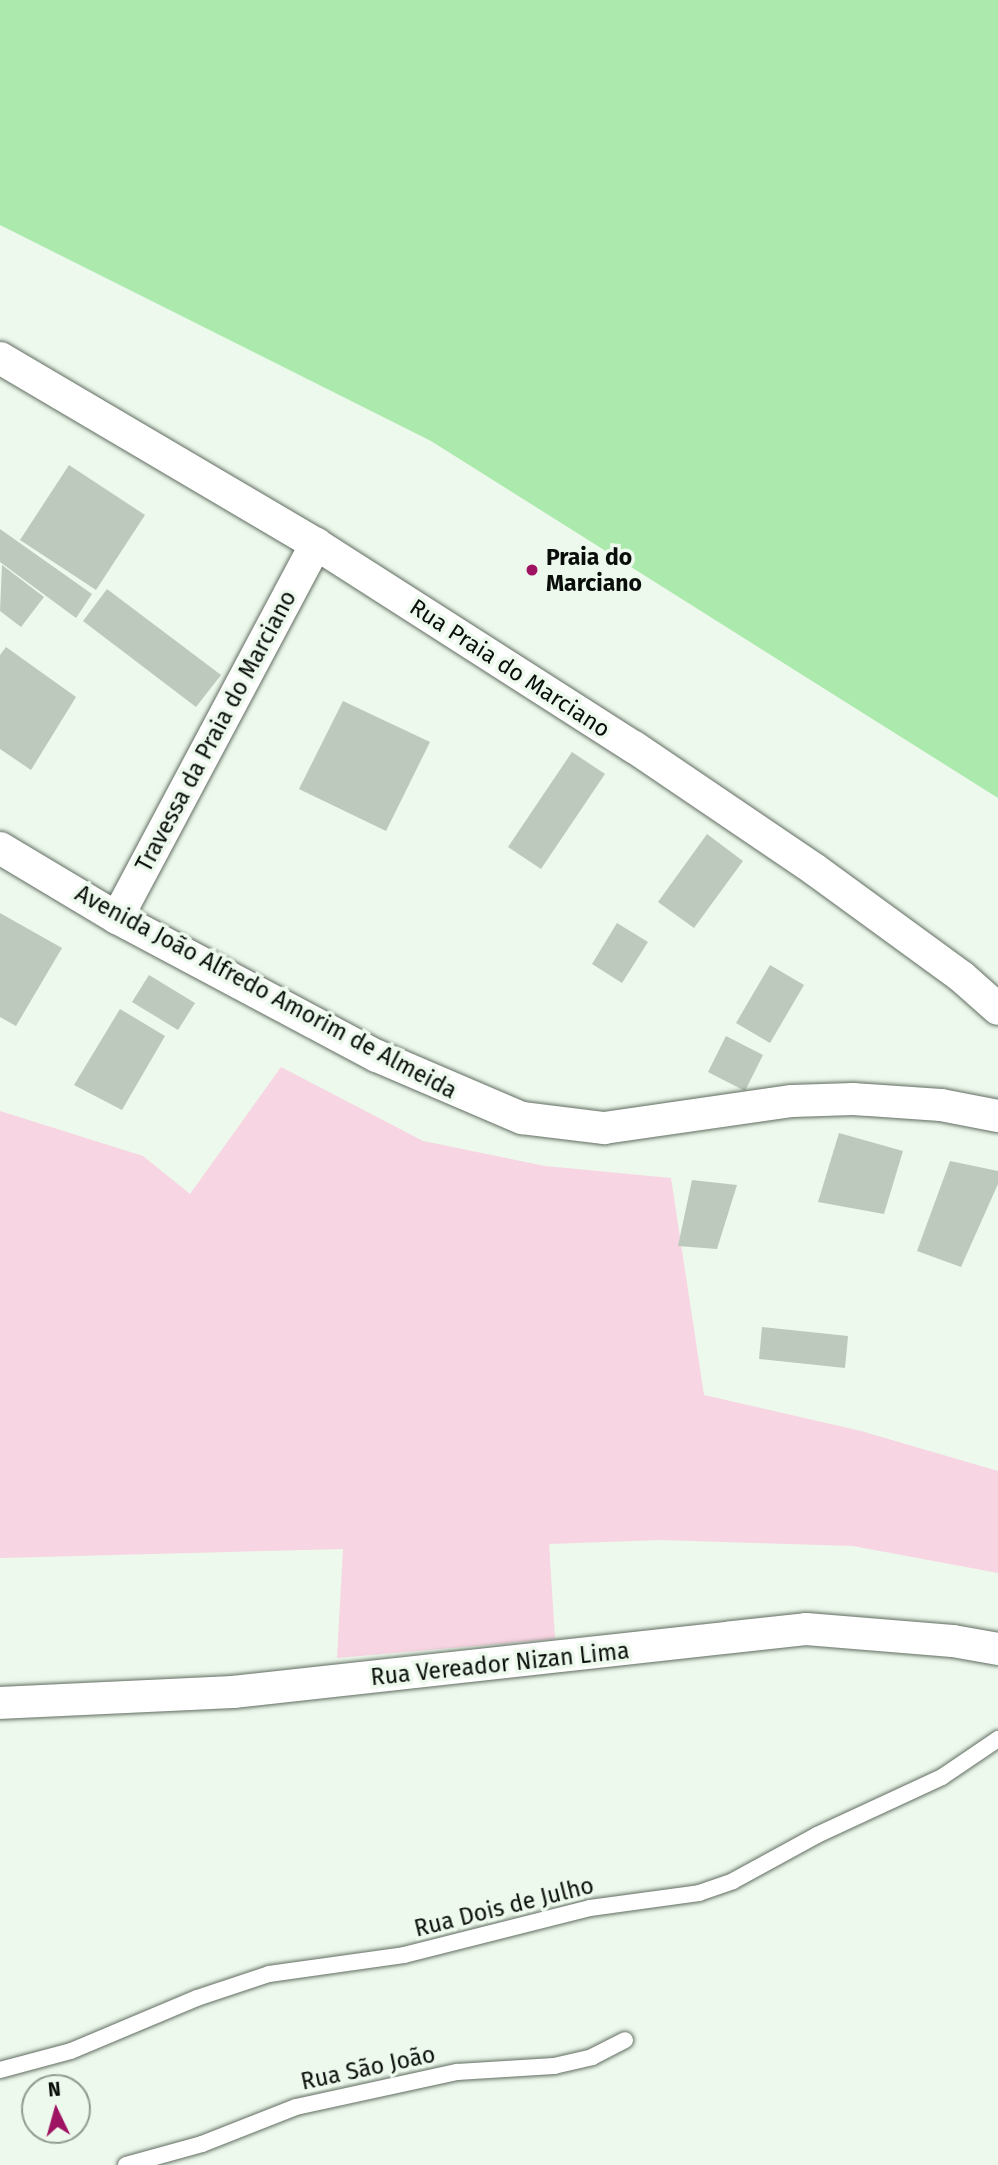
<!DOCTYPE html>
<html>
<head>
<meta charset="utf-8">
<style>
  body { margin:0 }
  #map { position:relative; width:998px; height:2165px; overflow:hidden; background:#edf9ec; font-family:"Fira Sans",sans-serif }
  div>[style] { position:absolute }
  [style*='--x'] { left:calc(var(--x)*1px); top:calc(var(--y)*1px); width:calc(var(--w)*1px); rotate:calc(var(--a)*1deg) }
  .green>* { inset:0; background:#f7d5e2 }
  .water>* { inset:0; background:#abeaac }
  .building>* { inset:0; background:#bdc9bd }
  .roads { filter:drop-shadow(0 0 2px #626d62) drop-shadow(0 0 2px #626d62) }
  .lane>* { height:16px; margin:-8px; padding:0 8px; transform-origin:8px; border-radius:8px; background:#fff }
  .street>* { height:32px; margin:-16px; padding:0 16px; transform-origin:16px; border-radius:16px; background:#fff }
  .dots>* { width:19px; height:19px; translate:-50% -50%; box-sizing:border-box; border:4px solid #edf9ec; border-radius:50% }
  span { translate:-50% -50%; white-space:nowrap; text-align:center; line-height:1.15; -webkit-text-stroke:7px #edf9ec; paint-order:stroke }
  .poi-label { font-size:23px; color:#0a0e0a; font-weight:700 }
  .left { translate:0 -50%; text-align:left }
  .street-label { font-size:23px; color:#0a0e0a }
  .north { position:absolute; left:21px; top:2074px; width:70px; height:70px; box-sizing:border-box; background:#edf9ec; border:2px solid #929b92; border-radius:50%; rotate:355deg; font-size:19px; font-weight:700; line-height:28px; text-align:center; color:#0a0e0a }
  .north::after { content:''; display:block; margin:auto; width:24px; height:32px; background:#9e1462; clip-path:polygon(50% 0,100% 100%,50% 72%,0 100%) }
</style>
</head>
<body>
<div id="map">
  <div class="green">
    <i style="clip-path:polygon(281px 1067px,423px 1141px,545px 1166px,671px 1178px,704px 1395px,861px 1431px,998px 1471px,998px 1573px,853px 1546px,661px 1540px,549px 1544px,555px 1639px,337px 1658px,343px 1549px,0 1558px,0 1111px,143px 1156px,190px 1194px)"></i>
  </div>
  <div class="water">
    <i style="clip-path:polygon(0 0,998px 0,998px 798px,431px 441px,0 225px)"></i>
  </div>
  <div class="building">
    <i style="clip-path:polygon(69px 465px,145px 515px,96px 590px,20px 540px)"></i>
    <i style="clip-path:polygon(0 529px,92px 594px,76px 618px,0 562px)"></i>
    <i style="clip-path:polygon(2px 565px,44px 597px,21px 627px,0 611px)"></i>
    <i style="clip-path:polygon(107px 589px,221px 675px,196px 707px,83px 621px)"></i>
    <i style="clip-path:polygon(6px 647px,76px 697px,31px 770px,0 749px,0 655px)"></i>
    <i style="clip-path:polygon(343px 701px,430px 742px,386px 831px,299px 789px)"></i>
    <i style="clip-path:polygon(572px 752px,605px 774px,541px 869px,508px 847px)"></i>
    <i style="clip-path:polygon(707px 834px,743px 861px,694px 928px,658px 902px)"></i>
    <i style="clip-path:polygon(0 913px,62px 948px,16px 1026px,0 1017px)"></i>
    <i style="clip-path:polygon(617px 923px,648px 942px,622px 983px,592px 964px)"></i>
    <i style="clip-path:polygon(770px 965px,804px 985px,770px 1043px,736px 1023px)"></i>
    <i style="clip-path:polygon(149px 975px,195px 1003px,178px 1030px,132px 1002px)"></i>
    <i style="clip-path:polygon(120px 1009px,165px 1036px,122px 1110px,74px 1085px)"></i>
    <i style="clip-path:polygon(726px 1036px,763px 1055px,745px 1091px,708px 1072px)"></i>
    <i style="clip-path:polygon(839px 1133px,903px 1151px,884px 1214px,818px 1202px)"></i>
    <i style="clip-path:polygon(950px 1161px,998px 1171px,998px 1184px,961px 1267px,917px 1251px)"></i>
    <i style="clip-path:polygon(692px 1180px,737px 1185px,717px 1249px,678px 1246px)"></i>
    <i style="clip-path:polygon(762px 1327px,848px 1336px,845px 1368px,759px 1359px)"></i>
  </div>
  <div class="roads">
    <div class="lane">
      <i style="--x:0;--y:2070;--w:73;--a:-15"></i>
      <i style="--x:71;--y:2051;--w:137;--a:-22.8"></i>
      <i style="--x:197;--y:1998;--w:76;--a:-18.4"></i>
      <i style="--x:269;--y:1974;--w:136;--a:-8"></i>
      <i style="--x:404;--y:1955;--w:192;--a:-14.2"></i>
      <i style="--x:590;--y:1908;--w:110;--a:-7.8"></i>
      <i style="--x:699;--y:1893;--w:36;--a:-19"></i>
      <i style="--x:733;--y:1881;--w:96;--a:-28.7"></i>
      <i style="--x:817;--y:1835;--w:138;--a:-24.9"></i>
      <i style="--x:942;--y:1777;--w:68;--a:-34.2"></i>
      <i style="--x:126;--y:2165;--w:79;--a:-15.4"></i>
      <i style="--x:202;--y:2144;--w:101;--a:-21.5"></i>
      <i style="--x:296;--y:2107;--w:165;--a:-12.3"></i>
      <i style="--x:457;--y:2072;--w:97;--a:-3.5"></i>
      <i style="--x:554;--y:2066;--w:39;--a:-13"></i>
      <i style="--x:592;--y:2057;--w:37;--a:-27"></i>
    </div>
    <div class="street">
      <i style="--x:0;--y:358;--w:367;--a:30.5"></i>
      <i style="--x:316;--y:544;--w:377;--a:32.6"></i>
      <i style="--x:634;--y:747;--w:217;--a:34.1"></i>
      <i style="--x:814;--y:869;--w:183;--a:36.1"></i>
      <i style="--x:962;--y:977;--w:48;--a:41.6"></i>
      <i style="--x:0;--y:848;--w:136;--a:30.9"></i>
      <i style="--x:117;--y:918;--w:294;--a:28"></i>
      <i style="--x:377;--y:1056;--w:158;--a:23.2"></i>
      <i style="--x:522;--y:1118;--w:83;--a:7"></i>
      <i style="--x:604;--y:1128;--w:190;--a:-8.2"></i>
      <i style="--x:792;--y:1101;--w:61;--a:-1.9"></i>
      <i style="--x:853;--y:1099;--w:88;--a:3.9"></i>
      <i style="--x:941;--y:1105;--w:58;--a:10.9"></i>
      <i style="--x:117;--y:918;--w:424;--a:-62"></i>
      <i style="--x:0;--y:1703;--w:233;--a:-2.7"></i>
      <i style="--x:233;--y:1692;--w:576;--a:-6.27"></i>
      <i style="--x:806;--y:1629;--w:147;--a:4.7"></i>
      <i style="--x:953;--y:1641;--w:46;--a:10.1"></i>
    </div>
  </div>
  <div class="dots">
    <i style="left:532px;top:570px;background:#9e1462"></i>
  </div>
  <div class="poi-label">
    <span class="left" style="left:546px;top:570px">Praia do<br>Marciano</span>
  </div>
  <div class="street-label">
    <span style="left:510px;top:668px;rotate:33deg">Rua Praia do Marciano</span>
    <span style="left:216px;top:731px;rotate:-62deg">Travessa da Praia do Marciano</span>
    <span style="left:266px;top:992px;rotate:28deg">Avenida João Alfredo Amorim de Almeida</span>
    <span style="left:500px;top:1664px;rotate:-6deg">Rua Vereador Nizan Lima</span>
    <span style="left:504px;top:1907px;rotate:-14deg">Rua Dois de Julho</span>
    <span style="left:368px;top:2068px;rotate:-12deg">Rua São João</span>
  </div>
  <div class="north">N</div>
</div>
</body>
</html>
